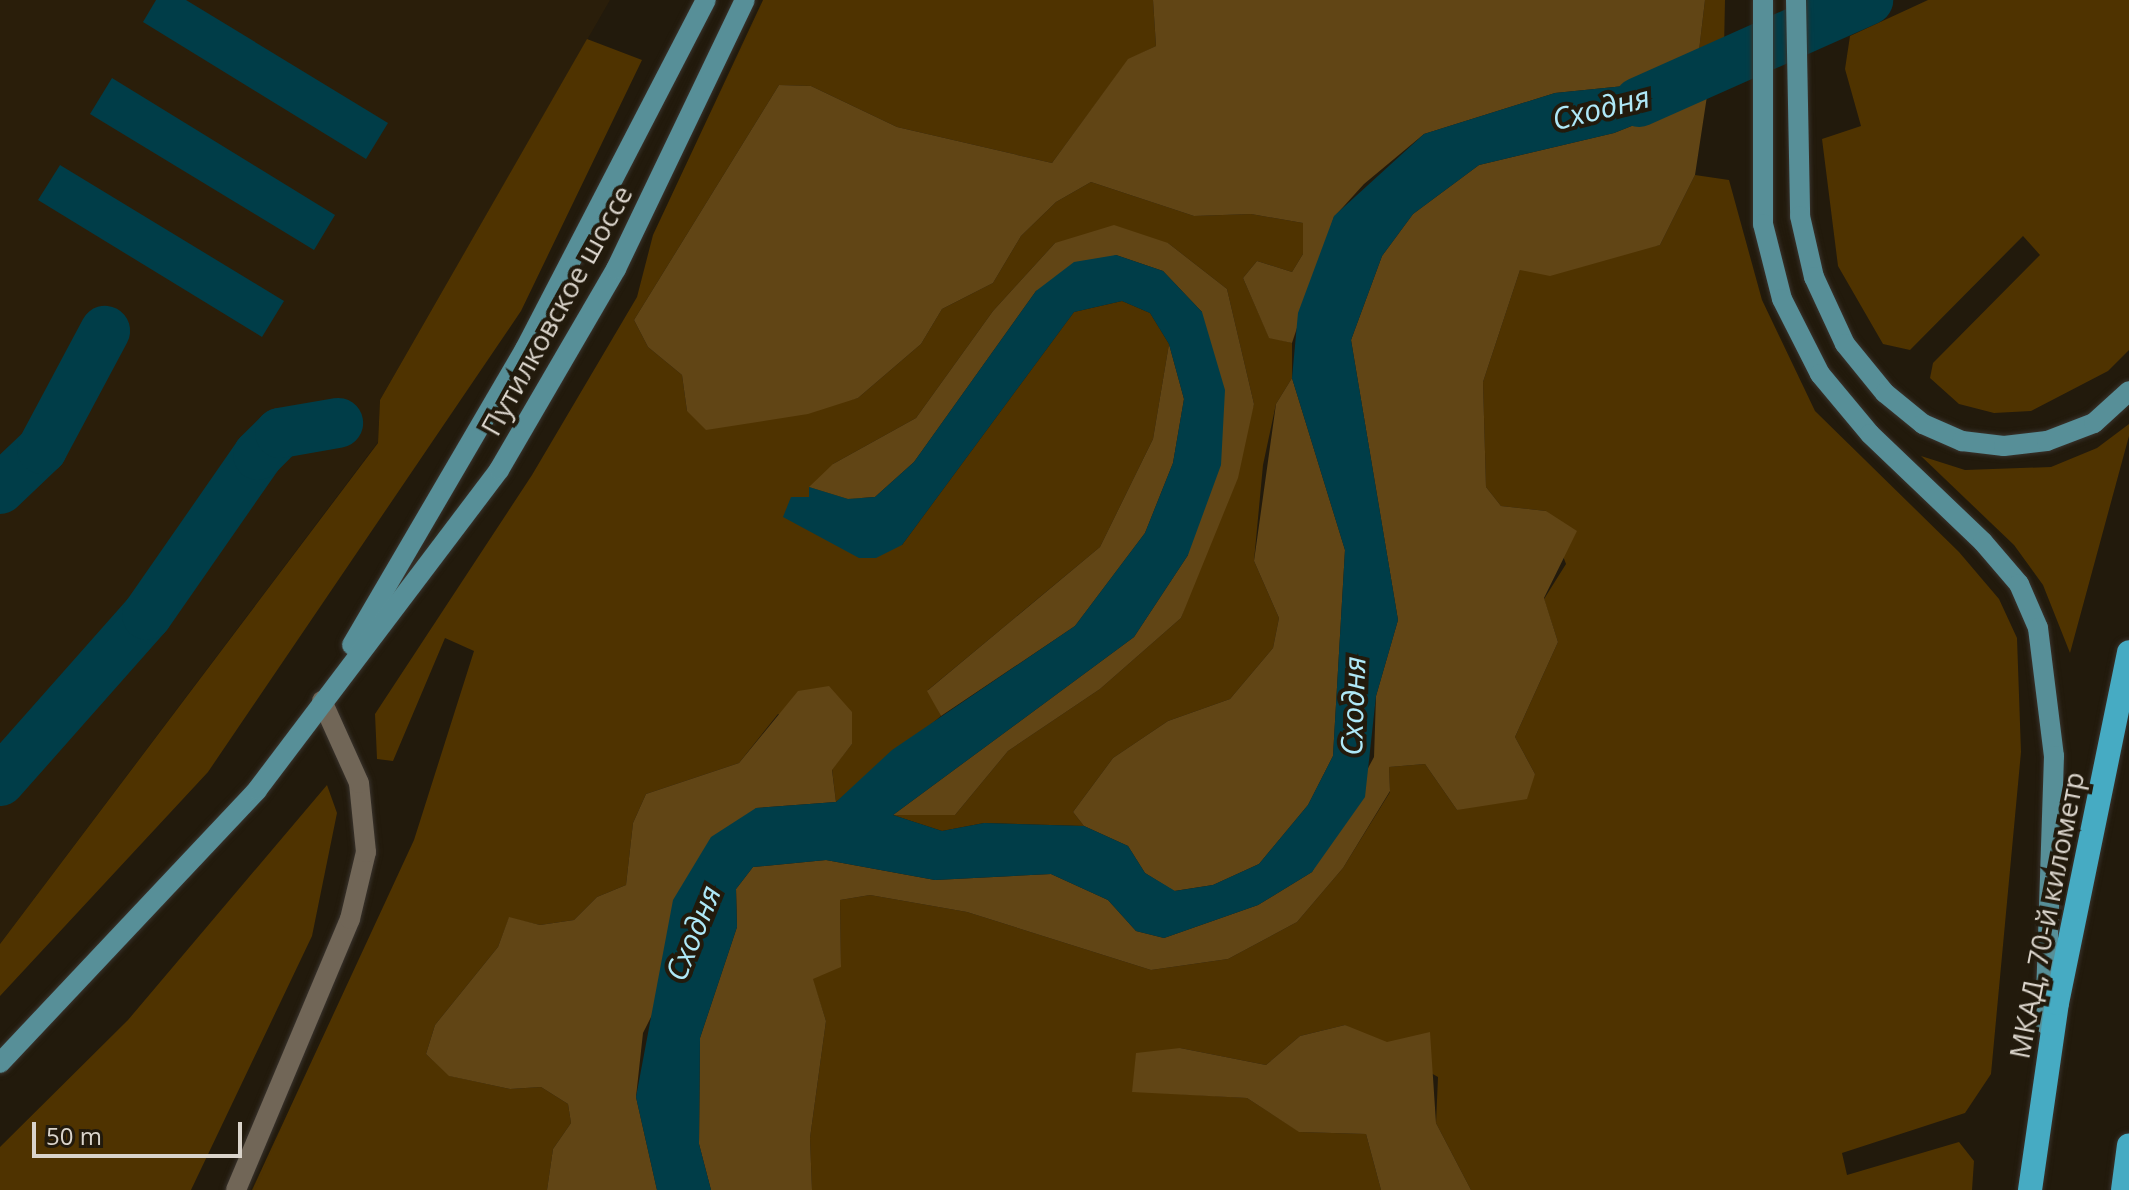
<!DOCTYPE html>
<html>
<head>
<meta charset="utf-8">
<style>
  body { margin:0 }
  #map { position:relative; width:2129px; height:1190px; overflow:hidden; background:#221a0c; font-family:"Open Sans",sans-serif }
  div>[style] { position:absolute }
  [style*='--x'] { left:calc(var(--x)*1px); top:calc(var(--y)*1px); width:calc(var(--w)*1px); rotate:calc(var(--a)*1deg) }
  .built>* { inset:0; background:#2a1e0a }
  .green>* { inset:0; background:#4f3300 }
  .forest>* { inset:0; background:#614515 }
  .water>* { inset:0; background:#003d48 }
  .river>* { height:50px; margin:-25px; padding:0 25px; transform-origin:25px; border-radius:25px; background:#003d48 }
  .roads { filter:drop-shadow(0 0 2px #39332d) drop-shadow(0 0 2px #39332d) }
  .minor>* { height:20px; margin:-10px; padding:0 10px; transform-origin:10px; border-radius:10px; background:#716657 }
  .major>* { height:20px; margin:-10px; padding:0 10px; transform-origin:10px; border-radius:10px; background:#578f98 }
  .highway>* { height:24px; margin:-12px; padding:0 12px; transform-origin:12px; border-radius:12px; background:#46abc3 }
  span { translate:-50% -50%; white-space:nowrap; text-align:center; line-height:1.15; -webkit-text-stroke:8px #221a0c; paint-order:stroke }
  .street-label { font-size:28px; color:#dad4cb }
  .water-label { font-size:30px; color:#aee8f7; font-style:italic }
  .scale { position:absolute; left:32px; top:1122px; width:210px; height:36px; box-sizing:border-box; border:4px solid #dad4cb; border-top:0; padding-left:10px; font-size:24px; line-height:28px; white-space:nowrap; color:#dad4cb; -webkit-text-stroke:6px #221a0c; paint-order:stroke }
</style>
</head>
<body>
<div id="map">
  <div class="built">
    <i style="clip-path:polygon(0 0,610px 0,380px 400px,378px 442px,0 944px)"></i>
  </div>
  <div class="green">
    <i style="clip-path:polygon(763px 0,1153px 0,1156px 46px,1128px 60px,1052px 163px,897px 127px,811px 86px,779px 85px,634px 320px,648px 347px,682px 375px,687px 411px,738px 424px,858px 398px,921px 344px,942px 309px,993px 283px,1021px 236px,1056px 202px,1091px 182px,1194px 216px,1251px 214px,1303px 223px,1303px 254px,1292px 272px,1257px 261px,1243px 278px,1269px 337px,1292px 343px,1292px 378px,1276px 404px,1263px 465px,1254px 561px,1279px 618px,1273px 648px,1230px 699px,1168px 721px,1113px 758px,1073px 812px,1084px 826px,984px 823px,942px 831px,893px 815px,955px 815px,1008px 751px,1100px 689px,1181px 618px,1254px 404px,1227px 289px,1168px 243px,1055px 243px,993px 311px,916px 418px,833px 464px,902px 545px,1074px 312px,1122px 301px,1150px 313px,1169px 344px,1153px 439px,1100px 547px,928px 690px,941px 716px,836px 802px,832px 769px,852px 744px,778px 714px,739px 763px,646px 794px,633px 823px,626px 885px,597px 897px,574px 920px,540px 925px,509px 918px,498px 947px,435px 1025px,426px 1054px,450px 1076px,510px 1089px,541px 1087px,568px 1104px,571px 1123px,553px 1149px,547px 1190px,252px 1190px,414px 840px,474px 651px,445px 638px,393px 761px,377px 759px,375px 714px,532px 475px,637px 297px,653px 235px)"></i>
    <i style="clip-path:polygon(1705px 0,1725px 0,1724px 48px,1698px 59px)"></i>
    <i style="clip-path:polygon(1928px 0,2129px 0,2129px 350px,2108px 371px,2031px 411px,1994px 413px,1959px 404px,1930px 378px,1933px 363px,2040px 255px,2023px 236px,1910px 350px,1883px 344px,1838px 266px,1822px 139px,1861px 126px,1845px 69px,1850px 36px)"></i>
    <i style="clip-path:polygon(587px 39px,642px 60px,521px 311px,208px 772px,0 996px,0 944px,378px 443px,380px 400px)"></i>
    <i style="clip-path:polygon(1695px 175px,1729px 180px,1762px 300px,1815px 411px,1959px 552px,1999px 599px,2017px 638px,2021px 752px,1991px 1074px,1965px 1113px,1842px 1153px,1847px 1175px,1959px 1142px,1974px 1161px,1972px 1190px,1471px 1190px,1436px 1123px,1438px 1077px,1345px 1025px,1300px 1036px,1266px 1065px,1180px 1048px,1132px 1091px,1247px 1098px,1300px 1132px,1366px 1134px,1381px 1190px,812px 1190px,810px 1138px,826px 1021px,812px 978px,841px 966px,840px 900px,870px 895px,967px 912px,1151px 970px,1228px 959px,1297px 922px,1343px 868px,1390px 792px,1389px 767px,1425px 764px,1457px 810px,1535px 774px,1515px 737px,1558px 642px,1544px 599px,1566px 564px,1546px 511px,1501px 506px,1486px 487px,1483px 382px,1520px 270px,1660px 245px)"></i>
    <i style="clip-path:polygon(2129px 424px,2129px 436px,2070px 653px,2043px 585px,2014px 545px,1921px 456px,1965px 470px,2051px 467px,2097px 448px)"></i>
    <i style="clip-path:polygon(327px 785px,337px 813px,312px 936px,191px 1190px,0 1190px,0 1147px,128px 1020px)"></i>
  </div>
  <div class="forest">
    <i style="clip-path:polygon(1153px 0,1705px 0,1698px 59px,1634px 85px,1555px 93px,1424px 134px,1364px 184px,1334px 217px,1292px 343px,1269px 338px,1243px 278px,1257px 261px,1292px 272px,1303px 254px,1303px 223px,1251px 214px,1194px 216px,1091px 182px,1056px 202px,1021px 236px,993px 283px,942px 309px,921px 344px,858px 398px,808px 414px,706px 430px,687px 411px,682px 375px,648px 347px,634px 320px,779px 85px,811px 86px,897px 127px,1052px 163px,1128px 59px,1156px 46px)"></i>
    <i style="clip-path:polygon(1707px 96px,1695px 175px,1660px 245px,1550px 276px,1520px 270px,1483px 382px,1486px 487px,1501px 506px,1546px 511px,1577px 531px,1544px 598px,1558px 642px,1515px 737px,1535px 774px,1527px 799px,1457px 810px,1425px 764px,1389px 767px,1390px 791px,1343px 868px,1297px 922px,1228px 959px,1151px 970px,967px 912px,870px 895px,840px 900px,841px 967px,813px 979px,826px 1021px,810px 1138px,812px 1190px,711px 1190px,699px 1144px,700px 1038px,737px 927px,736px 889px,753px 867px,826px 860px,935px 880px,1051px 874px,1108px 900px,1136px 931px,1164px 938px,1258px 905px,1312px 872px,1374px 757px,1376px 696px,1398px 620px,1351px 340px,1382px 256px,1413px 214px,1479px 165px,1614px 133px)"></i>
    <i style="clip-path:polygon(1114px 225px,1168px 243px,1227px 289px,1254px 404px,1238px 478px,1181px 618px,1100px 689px,1008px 751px,955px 815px,893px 815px,1134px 637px,1188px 555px,1202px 312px,1163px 271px,1116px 255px,1036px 291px,914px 462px,875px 497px,848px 499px,809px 487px,833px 464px,916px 418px,993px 311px,1055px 243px)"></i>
    <i style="clip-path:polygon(1169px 344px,1184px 399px,1173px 463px,1145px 533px,1075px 626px,941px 716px,927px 691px,1100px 547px,1153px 439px)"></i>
    <i style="clip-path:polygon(1292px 378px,1345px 550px,1333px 756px,1308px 805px,1259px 864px,1213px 885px,1174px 891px,1145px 873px,1128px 846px,1084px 826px,1073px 812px,1113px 758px,1168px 721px,1230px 699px,1273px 648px,1279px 618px,1254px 561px,1276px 404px)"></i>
    <i style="clip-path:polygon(829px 686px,852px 712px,852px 744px,832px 770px,836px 802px,756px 808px,643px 1033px,636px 1097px,657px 1190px,547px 1190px,553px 1149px,571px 1123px,568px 1104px,541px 1087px,510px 1089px,449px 1076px,426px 1054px,435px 1025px,498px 947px,509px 917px,540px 925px,574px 920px,597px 897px,626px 885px,633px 823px,646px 794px,739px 763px,798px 691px)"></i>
    <i style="clip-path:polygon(1345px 1025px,1387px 1042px,1430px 1032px,1436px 1123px,1471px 1190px,1381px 1190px,1366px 1134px,1299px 1132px,1247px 1098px,1132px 1092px,1136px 1053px,1180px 1048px,1266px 1065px,1300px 1036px)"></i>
  </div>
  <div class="water">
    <i style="clip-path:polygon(156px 0,186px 0,388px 123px,366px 159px,143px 22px)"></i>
    <i style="clip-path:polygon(1698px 59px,1707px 96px,1614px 133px,1479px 165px,1413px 214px,1382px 256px,1351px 340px,1398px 620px,1376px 696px,1365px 797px,1312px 872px,1258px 905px,1164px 938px,1136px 931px,1108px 900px,1051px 874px,935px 880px,826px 860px,753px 867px,736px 889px,737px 927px,700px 1038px,699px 1144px,711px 1190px,657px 1190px,636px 1097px,673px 900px,711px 837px,756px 808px,836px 802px,892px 750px,1075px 626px,1145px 533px,1173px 463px,1184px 399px,1169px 344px,1150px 313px,1122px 301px,1074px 312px,902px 545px,876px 558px,859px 558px,783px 517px,791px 497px,809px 497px,809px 487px,848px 499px,875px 497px,914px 462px,1036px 291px,1074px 262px,1116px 255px,1163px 271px,1202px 312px,1225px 390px,1221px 465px,1188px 555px,1134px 637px,893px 815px,942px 831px,984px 823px,1084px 826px,1128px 846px,1145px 873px,1175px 891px,1213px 885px,1259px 864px,1308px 805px,1333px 756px,1345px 550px,1292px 378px,1298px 313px,1334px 216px,1424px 134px,1555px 93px,1634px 85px)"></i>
    <i style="clip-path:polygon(112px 78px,335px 215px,314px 250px,90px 114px)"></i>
    <i style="clip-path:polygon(60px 165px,284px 301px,262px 337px,38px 200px)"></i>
  </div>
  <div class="river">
    <i style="--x:1639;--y:102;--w:251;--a:-24"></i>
    <i style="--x:0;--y:489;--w:58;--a:-43.6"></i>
    <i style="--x:42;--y:449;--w:134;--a:-61.9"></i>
    <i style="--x:0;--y:781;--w:222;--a:-48.5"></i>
    <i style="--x:147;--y:615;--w:195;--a:-55.2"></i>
    <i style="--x:258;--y:455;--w:31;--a:-45"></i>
    <i style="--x:280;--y:433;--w:59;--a:-9.8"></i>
  </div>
  <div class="roads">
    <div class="minor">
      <i style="--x:236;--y:1190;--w:294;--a:-67.2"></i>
      <i style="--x:350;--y:919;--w:69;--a:-76.6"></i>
      <i style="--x:366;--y:852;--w:69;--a:-95.8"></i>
      <i style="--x:359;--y:783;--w:90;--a:-114.3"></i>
    </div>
    <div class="major">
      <i style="--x:1763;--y:0;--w:224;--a:90"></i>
      <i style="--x:1763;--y:224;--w:77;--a:75.8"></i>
      <i style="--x:1782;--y:299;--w:84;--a:63.1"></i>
      <i style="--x:1820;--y:374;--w:78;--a:50.2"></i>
      <i style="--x:1870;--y:434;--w:156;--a:43.7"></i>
      <i style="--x:1983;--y:542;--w:55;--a:49.4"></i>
      <i style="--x:2019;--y:584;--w:48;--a:66.6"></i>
      <i style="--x:2038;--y:628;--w:129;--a:82.9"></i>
      <i style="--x:2054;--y:756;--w:268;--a:91.9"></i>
      <i style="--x:1796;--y:0;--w:216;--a:88.9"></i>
      <i style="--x:1800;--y:216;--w:63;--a:77.1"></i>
      <i style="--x:1814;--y:277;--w:74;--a:65.2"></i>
      <i style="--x:1845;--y:344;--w:63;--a:50.8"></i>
      <i style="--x:1885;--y:393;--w:49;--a:39.2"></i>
      <i style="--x:1923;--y:424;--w:43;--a:23.6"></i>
      <i style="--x:1962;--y:441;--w:42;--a:6.8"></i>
      <i style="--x:2004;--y:446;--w:43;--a:-6.6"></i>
      <i style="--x:2047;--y:441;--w:50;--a:-21"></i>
      <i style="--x:2094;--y:423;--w:47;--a:-42.4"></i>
      <i style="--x:352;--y:645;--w:343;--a:-59.7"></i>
      <i style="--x:525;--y:349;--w:393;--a:-62.6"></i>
      <i style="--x:0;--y:1063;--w:375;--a:-46.7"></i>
      <i style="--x:257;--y:790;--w:401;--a:-52.9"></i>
      <i style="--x:499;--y:470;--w:233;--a:-59.8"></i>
      <i style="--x:616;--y:269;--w:298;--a:-64.4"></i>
    </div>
    <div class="highway">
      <i style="--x:2030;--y:1190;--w:189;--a:-81.8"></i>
      <i style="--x:2057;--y:1003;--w:358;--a:-78.4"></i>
      <i style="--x:2123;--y:1190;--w:45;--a:-82.4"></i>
    </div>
  </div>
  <div class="street-label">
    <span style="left:556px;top:310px;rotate:-61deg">Путилковское шоссе</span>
    <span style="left:2046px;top:915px;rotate:-79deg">МКАД, 70-й километр</span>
  </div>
  <div class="water-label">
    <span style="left:1601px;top:108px;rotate:-14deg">Сходня</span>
    <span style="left:1353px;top:706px;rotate:-88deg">Сходня</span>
    <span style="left:693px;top:933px;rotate:-68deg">Сходня</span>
  </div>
  <div class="scale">50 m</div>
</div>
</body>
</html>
